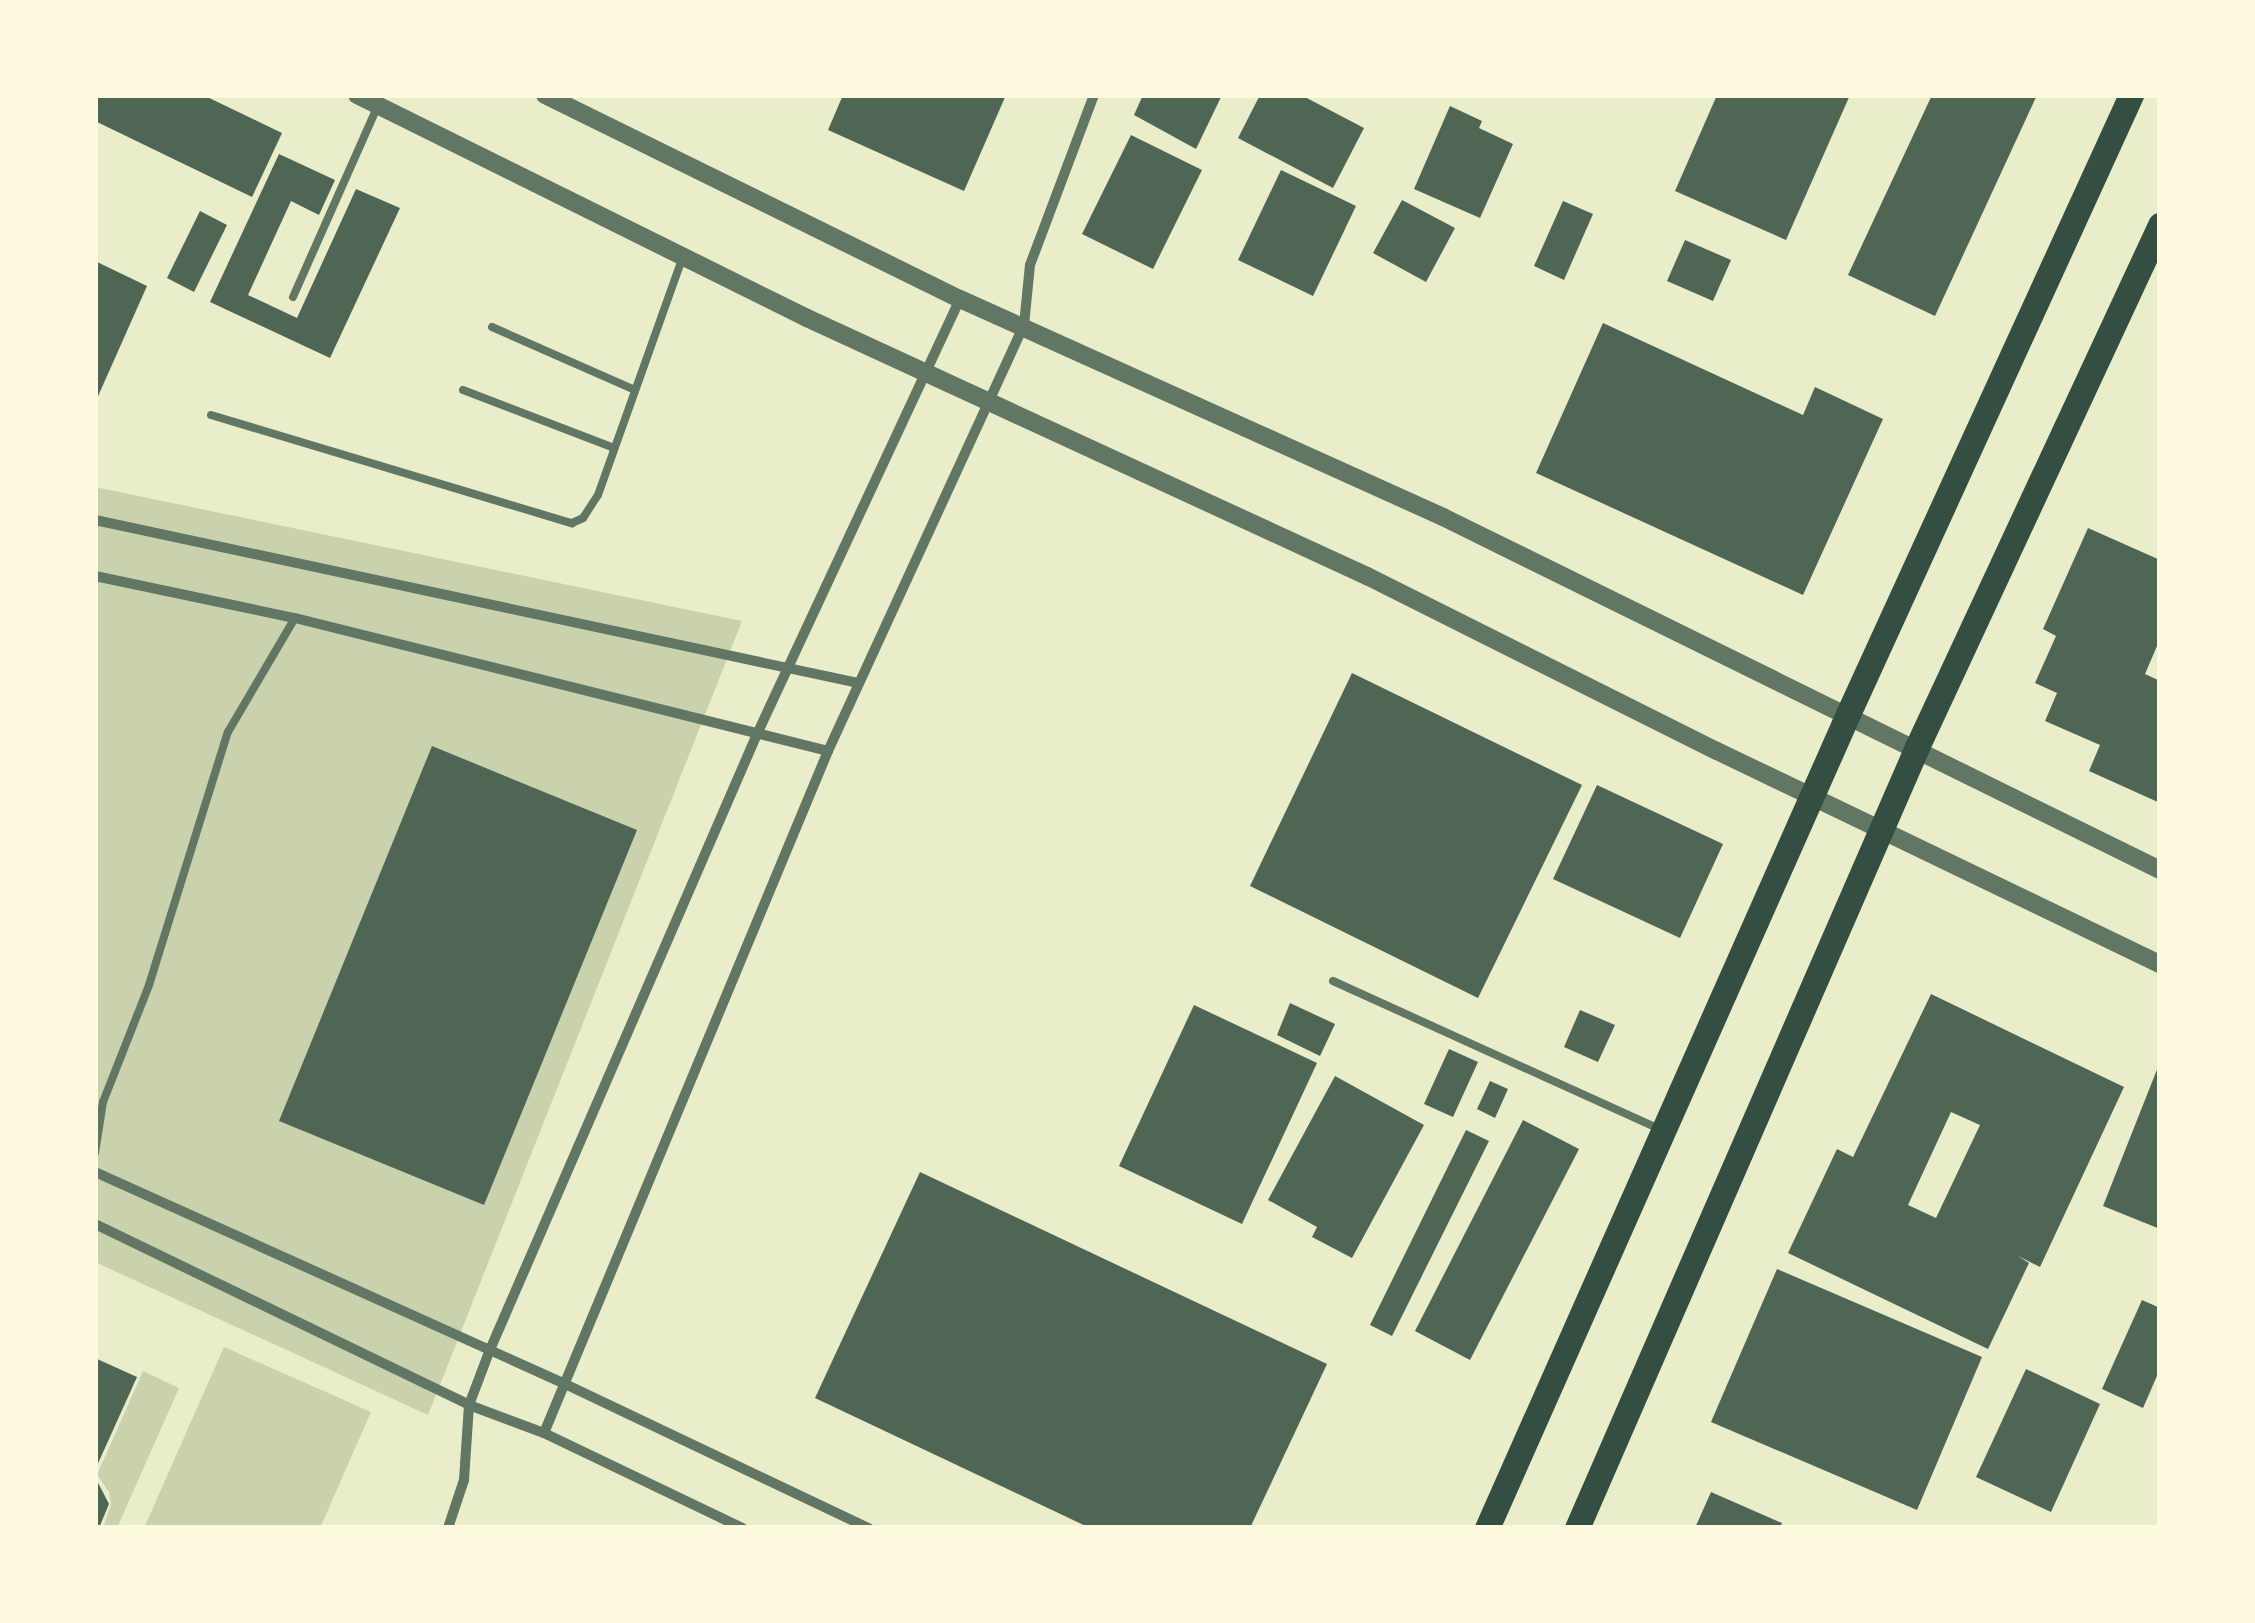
<!DOCTYPE html>
<html>
<head>
<meta charset="utf-8">
<style>
  body { margin:0 }
  #map { position:relative; width:2255px; height:1623px; overflow:hidden; background:#e9edc9; font-family:Roboto,sans-serif }
  div>[style] { position:absolute }
  [style*='--x'] { left:calc(var(--x)*1px); top:calc(var(--y)*1px); width:calc(var(--w)*1px); rotate:calc(var(--a)*1deg) }
  .green>* { inset:0; background:#cad2ad }
  .building>* { inset:0; background:#4f6655 }
  .service>* { height:8px; margin:-4px; padding:0 4px; transform-origin:4px; border-radius:4px; background:#617663 }
  .minor>* { height:10px; margin:-5px; padding:0 5px; transform-origin:5px; border-radius:5px; background:#617663 }
  .tertiary>* { height:18px; margin:-9px; padding:0 9px; transform-origin:9px; border-radius:9px; background:#617663 }
  .primary>* { height:25px; margin:-12.5px; padding:0 12.5px; transform-origin:12.5px; border-radius:12.5px; background:#344e41 }
  span { translate:-50% -50%; white-space:nowrap; text-align:center; line-height:1.15; -webkit-text-stroke:8px #fefae0; paint-order:stroke }
  .frame { position:absolute; inset:0; border:98px solid #fefae0; pointer-events:none }
</style>
</head>
<body>
<div id="map">
  <div class="green">
    <i style="clip-path:polygon(95px 487px,742px 621px,428px 1415px,95px 1262px)"></i>
    <i style="clip-path:polygon(224px 1347px,371px 1412px,320px 1528px,144px 1528px)"></i>
    <i style="clip-path:polygon(143px 1371px,179px 1388px,117px 1528px,103px 1528px,111px 1504px,109px 1492px,97px 1475px)"></i>
  </div>
  <div class="building">
    <i style="clip-path:polygon(95px 95px,203px 95px,282px 133px,252px 197px,95px 121px)"></i>
    <i style="clip-path:polygon(843px 95px,1006px 95px,964px 191px,828px 130px)"></i>
    <i style="clip-path:polygon(1143px 95px,1222px 95px,1196px 149px,1134px 115px)"></i>
    <i style="clip-path:polygon(1260px 95px,1301px 95px,1364px 128px,1333px 188px,1238px 138px)"></i>
    <i style="clip-path:polygon(1717px 95px,1850px 95px,1786px 240px,1675px 191px)"></i>
    <i style="clip-path:polygon(1932px 95px,2037px 95px,1935px 316px,1848px 275px)"></i>
    <i style="clip-path:polygon(1450px 106px,1482px 121px,1479px 128px,1513px 144px,1480px 218px,1414px 189px)"></i>
    <i style="clip-path:polygon(1131px 135px,1202px 170px,1153px 269px,1082px 234px)"></i>
    <i style="clip-path:polygon(279px 154px,335px 180px,319px 215px,291px 201px,248px 295px,297px 318px,356px 189px,400px 208px,330px 358px,210px 302px)"></i>
    <i style="clip-path:polygon(1281px 170px,1356px 206px,1313px 296px,1238px 260px)"></i>
    <i style="clip-path:polygon(1402px 200px,1455px 228px,1426px 282px,1373px 253px)"></i>
    <i style="clip-path:polygon(1563px 201px,1593px 214px,1564px 280px,1534px 266px)"></i>
    <i style="clip-path:polygon(200px 211px,227px 225px,194px 292px,167px 278px)"></i>
    <i style="clip-path:polygon(1685px 240px,1731px 260px,1713px 301px,1667px 281px)"></i>
    <i style="clip-path:polygon(95px 261px,147px 286px,95px 403px)"></i>
    <i style="clip-path:polygon(1603px 323px,1803px 415px,1815px 387px,1883px 419px,1803px 595px,1536px 473px)"></i>
    <i style="clip-path:polygon(2088px 528px,2160px 560px,2160px 639px,2145px 674px,2160px 681px,2160px 803px,2089px 771px,2100px 745px,2045px 721px,2057px 693px,2035px 683px,2056px 636px,2043px 629px)"></i>
    <i style="clip-path:polygon(1352px 673px,1582px 785px,1478px 998px,1250px 886px)"></i>
    <i style="clip-path:polygon(432px 746px,637px 830px,484px 1205px,279px 1121px)"></i>
    <i style="clip-path:polygon(1597px 785px,1723px 844px,1680px 938px,1553px 879px)"></i>
    <i style="clip-path:polygon(evenodd,1931px 994px,2124px 1087px,2040px 1267px,2018px 1256px,2029px 1263px,1988px 1349px,1788px 1253px,1837px 1149px,1853px 1157px,1931px 994px,1951px 1112px,1980px 1125px,1936px 1218px,1908px 1205px,1951px 1112px)"></i>
    <i style="clip-path:polygon(1290px 1003px,1335px 1024px,1320px 1056px,1277px 1035px)"></i>
    <i style="clip-path:polygon(1194px 1005px,1317px 1063px,1242px 1224px,1119px 1166px)"></i>
    <i style="clip-path:polygon(1580px 1010px,1615px 1025px,1598px 1062px,1564px 1047px)"></i>
    <i style="clip-path:polygon(1449px 1049px,1478px 1062px,1453px 1117px,1424px 1104px)"></i>
    <i style="clip-path:polygon(2160px 1062px,2160px 1229px,2103px 1206px)"></i>
    <i style="clip-path:polygon(1335px 1076px,1424px 1125px,1352px 1258px,1312px 1237px,1317px 1227px,1268px 1200px)"></i>
    <i style="clip-path:polygon(1490px 1081px,1508px 1089px,1495px 1118px,1477px 1109px)"></i>
    <i style="clip-path:polygon(1523px 1120px,1579px 1149px,1470px 1360px,1415px 1331px)"></i>
    <i style="clip-path:polygon(1466px 1130px,1489px 1141px,1392px 1336px,1370px 1325px)"></i>
    <i style="clip-path:polygon(920px 1172px,1327px 1364px,1250px 1528px,1090px 1528px,815px 1398px)"></i>
    <i style="clip-path:polygon(1777px 1269px,1982px 1357px,1917px 1510px,1711px 1422px)"></i>
    <i style="clip-path:polygon(2142px 1300px,2160px 1308px,2160px 1369px,2143px 1408px,2102px 1389px)"></i>
    <i style="clip-path:polygon(95px 1358px,137px 1377px,95px 1470px)"></i>
    <i style="clip-path:polygon(2026px 1369px,2100px 1404px,2051px 1512px,1976px 1477px)"></i>
    <i style="clip-path:polygon(95px 1477px,109px 1504px,99px 1528px,95px 1528px)"></i>
    <i style="clip-path:polygon(1711px 1492px,1782px 1523px,1780px 1528px,1695px 1528px)"></i>
  </div>
  <div class="service">
    <i style="--x:293;--y:297;--w:210;--a:-66.1"></i>
    <i style="--x:492;--y:327;--w:156;--a:23.8"></i>
    <i style="--x:463;--y:390;--w:162;--a:21"></i>
    <i style="--x:211;--y:415;--w:377;--a:16.7"></i>
    <i style="--x:572;--y:523;--w:12;--a:-24"></i>
    <i style="--x:583;--y:518;--w:27;--a:-57"></i>
    <i style="--x:598;--y:495;--w:254;--a:-70.4"></i>
    <i style="--x:1333;--y:981;--w:360;--a:24.4"></i>
    <i style="--x:95;--y:1153;--w:52;--a:-81.1"></i>
    <i style="--x:103;--y:1102;--w:126;--a:-68.5"></i>
    <i style="--x:149;--y:985;--w:265;--a:-72.7"></i>
    <i style="--x:228;--y:732;--w:132;--a:-59.6"></i>
  </div>
  <div class="minor">
    <i style="--x:95;--y:520;--w:780;--a:12.06"></i>
    <i style="--x:95;--y:576;--w:204;--a:11.9"></i>
    <i style="--x:295;--y:618;--w:549;--a:14.01"></i>
    <i style="--x:95;--y:1172;--w:513;--a:24.27"></i>
    <i style="--x:563;--y:1383;--w:339;--a:25.4"></i>
    <i style="--x:95;--y:1224;--w:415;--a:25.8"></i>
    <i style="--x:469;--y:1405;--w:80;--a:20.5"></i>
    <i style="--x:544;--y:1433;--w:220;--a:25.6"></i>
    <i style="--x:544;--y:1433;--w:739;--a:-67.39"></i>
    <i style="--x:828;--y:751;--w:469;--a:-65.3"></i>
    <i style="--x:1024;--y:325;--w:60;--a:-84.3"></i>
    <i style="--x:1030;--y:265;--w:182;--a:-69.4"></i>
    <i style="--x:448;--y:1528;--w:51;--a:-71.6"></i>
    <i style="--x:464;--y:1480;--w:75;--a:-86.2"></i>
    <i style="--x:469;--y:1405;--w:57;--a:-69.3"></i>
    <i style="--x:489;--y:1352;--w:676;--a:-66.55"></i>
    <i style="--x:758;--y:732;--w:478;--a:-65"></i>
  </div>
  <div class="tertiary">
    <i style="--x:357;--y:95;--w:502;--a:26.36"></i>
    <i style="--x:807;--y:318;--w:617;--a:24.74"></i>
    <i style="--x:1367;--y:576;--w:391;--a:26.6"></i>
    <i style="--x:1717;--y:751;--w:492;--a:25.7"></i>
    <i style="--x:545;--y:95;--w:462;--a:26.2"></i>
    <i style="--x:960;--y:299;--w:530;--a:24.29"></i>
    <i style="--x:1443;--y:517;--w:799;--a:26.21"></i>
  </div>
  <div class="primary">
    <i style="--x:1487;--y:1528;--w:890;--a:-66.08"></i>
    <i style="--x:1848;--y:714;--w:681;--a:-65.43"></i>
    <i style="--x:1577;--y:1528;--w:852;--a:-66.47"></i>
    <i style="--x:1917;--y:747;--w:576;--a:-65.04"></i>
  </div>
  <div class="frame"></div>
</div>
</body>
</html>
